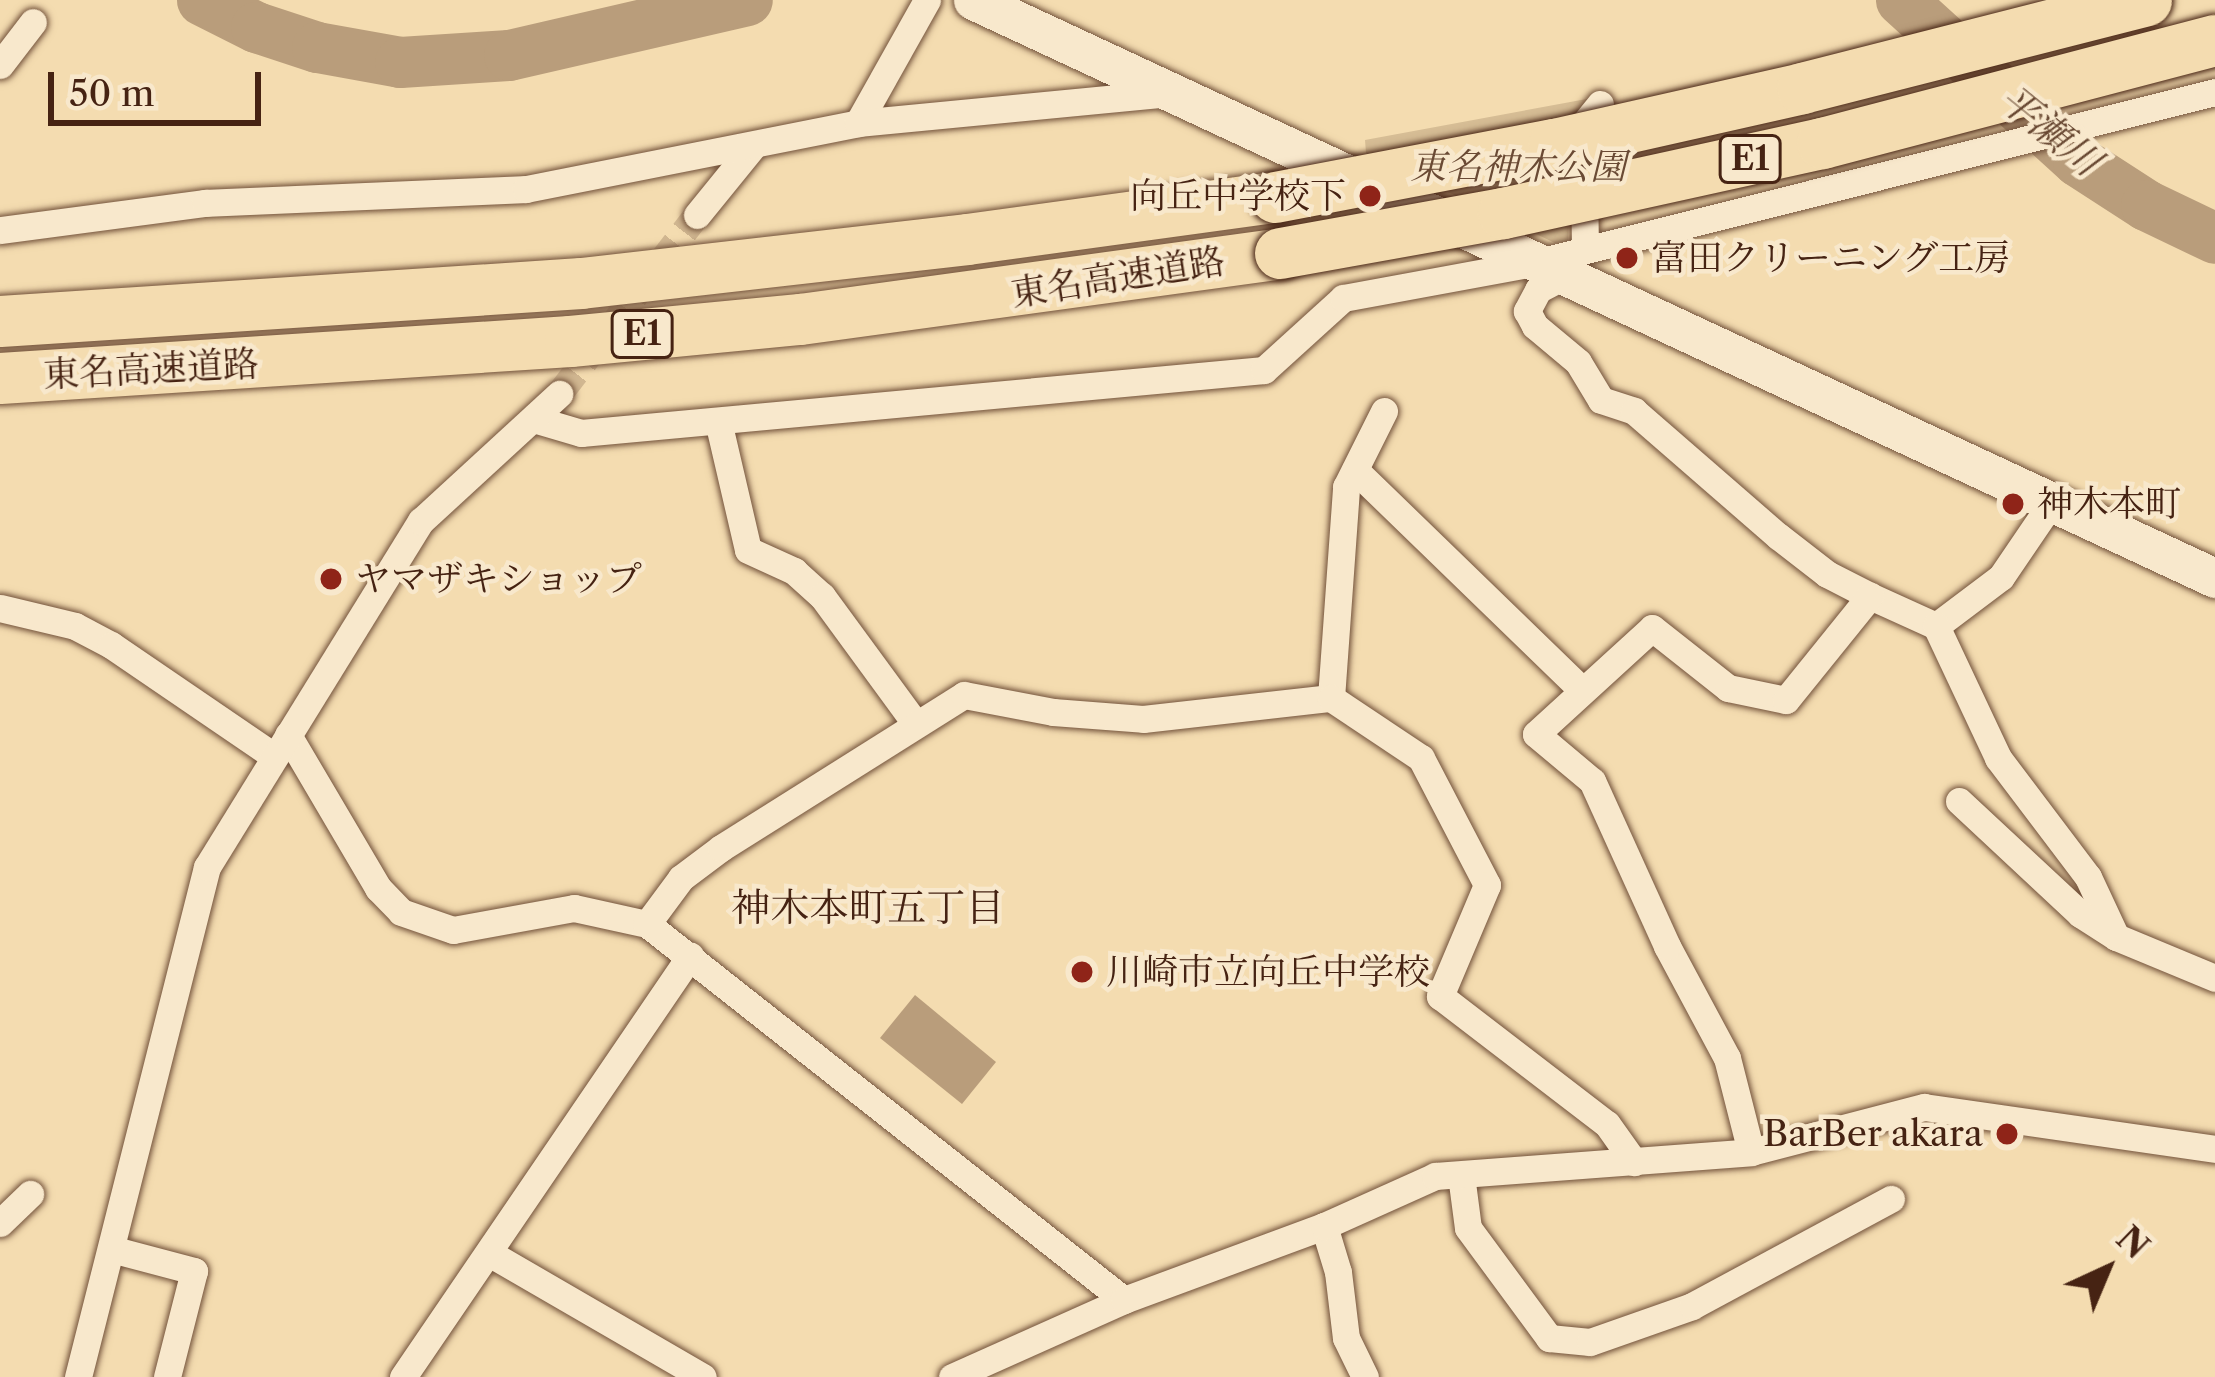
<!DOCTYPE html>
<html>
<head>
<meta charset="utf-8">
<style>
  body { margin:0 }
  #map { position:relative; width:2215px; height:1377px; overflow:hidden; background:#f4dcb0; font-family:"Libre Caslon Text","Noto Serif JP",serif }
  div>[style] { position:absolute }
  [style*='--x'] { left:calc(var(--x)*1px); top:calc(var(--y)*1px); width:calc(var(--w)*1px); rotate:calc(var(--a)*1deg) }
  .green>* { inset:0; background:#d6bd95 }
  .water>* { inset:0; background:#b99d7b }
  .river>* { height:51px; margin:-25.5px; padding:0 25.5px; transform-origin:25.5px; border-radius:25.5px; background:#b99d7b }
  .street-tunnel>* { height:27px; margin-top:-13.5px; transform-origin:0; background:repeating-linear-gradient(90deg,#d1b791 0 27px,transparent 0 41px) }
  .roads { filter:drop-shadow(0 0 3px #72513a) drop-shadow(0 0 3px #72513a) }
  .street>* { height:27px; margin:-13.5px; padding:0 13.5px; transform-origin:13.5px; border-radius:13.5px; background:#f8e8cc }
  .secondary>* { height:39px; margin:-19.5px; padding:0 19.5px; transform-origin:19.5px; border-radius:19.5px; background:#f8e8cc }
  .highway>* { height:51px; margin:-25.5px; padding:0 25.5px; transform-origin:25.5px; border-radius:25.5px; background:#f4dcb0 }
  .bridges { filter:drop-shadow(0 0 3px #462313) drop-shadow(0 0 3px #462313) }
  .highway-bridge>* { height:51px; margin:-25.5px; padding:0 25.5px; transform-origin:25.5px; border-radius:25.5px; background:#f4dcb0 }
  .dots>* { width:33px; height:33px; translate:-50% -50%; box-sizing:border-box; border:6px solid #f8e8cc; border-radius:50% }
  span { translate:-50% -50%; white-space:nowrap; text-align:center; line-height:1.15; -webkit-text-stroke:9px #f8e8cc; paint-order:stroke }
  .shield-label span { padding:3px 9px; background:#f8e8cc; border:3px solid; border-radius:9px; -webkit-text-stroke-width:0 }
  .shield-label { font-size:33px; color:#462313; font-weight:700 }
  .park-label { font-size:36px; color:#6a4a34; font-style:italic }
  .poi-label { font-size:36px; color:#462313 }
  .right { translate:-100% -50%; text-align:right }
  .left { translate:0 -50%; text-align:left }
  .street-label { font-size:36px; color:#462313 }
  .water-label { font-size:39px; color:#684832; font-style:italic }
  .neighbourhood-label { font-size:39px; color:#462313 }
  .north { position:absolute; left:2047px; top:1209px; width:120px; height:120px; -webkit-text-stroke:9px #f8e8cc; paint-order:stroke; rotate:44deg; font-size:33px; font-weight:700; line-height:48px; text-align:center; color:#462313 }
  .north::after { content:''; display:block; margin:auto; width:42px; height:54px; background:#462313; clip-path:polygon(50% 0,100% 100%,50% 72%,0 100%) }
  .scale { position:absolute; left:48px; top:72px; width:213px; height:54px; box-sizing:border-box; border:6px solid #462313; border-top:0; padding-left:15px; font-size:36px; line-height:42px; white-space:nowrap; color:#462313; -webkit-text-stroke:9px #f8e8cc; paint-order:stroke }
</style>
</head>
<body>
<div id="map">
  <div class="green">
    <i style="clip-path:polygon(1592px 98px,1573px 122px,1568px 241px,1555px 243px,1366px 153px,1365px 140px)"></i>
  </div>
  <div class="water">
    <i style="clip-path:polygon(915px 995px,996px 1062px,962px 1104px,880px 1038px)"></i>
  </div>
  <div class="river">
    <i style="--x:202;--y:0;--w:60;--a:26.6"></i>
    <i style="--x:256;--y:27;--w:64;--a:18.2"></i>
    <i style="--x:317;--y:47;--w:84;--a:10.2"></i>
    <i style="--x:400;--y:62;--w:109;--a:-3.7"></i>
    <i style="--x:509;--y:55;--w:244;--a:-13"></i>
    <i style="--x:1901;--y:0;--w:239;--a:42.3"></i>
    <i style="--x:2078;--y:161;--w:81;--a:32.9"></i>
    <i style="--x:2146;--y:205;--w:76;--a:25.6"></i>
  </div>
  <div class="street-tunnel">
    <i style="--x:559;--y:394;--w:226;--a:-52.4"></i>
  </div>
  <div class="roads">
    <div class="street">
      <i style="--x:0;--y:65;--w:54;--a:-52.5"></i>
      <i style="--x:858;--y:123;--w:141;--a:-60.7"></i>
      <i style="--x:697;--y:215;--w:89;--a:-50.9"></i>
      <i style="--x:0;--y:230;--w:207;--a:-7.5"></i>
      <i style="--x:205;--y:203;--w:321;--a:-2.5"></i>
      <i style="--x:526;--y:189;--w:338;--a:-11.2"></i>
      <i style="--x:858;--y:123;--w:310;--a:-5.5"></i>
      <i style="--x:1585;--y:248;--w:123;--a:-90.9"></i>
      <i style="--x:1583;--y:125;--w:27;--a:-51"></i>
      <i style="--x:1562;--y:277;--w:27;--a:152"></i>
      <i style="--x:1538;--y:290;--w:24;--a:118"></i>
      <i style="--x:1527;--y:311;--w:17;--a:62"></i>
      <i style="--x:1535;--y:326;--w:56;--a:39.9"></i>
      <i style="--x:1578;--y:362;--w:44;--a:58.8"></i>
      <i style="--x:1601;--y:400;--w:35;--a:18"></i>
      <i style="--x:1634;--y:411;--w:191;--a:41"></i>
      <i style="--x:1778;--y:536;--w:62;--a:37.8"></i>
      <i style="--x:1827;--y:574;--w:48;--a:27.1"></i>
      <i style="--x:1870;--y:596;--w:72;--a:24.4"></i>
      <i style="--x:1936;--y:626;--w:81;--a:-37"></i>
      <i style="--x:2001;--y:577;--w:91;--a:-55.8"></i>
      <i style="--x:537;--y:420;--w:46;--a:16.5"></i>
      <i style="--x:581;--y:433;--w:686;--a:-5.27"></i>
      <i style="--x:1264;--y:370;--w:107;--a:-42.3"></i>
      <i style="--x:1343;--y:298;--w:194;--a:-10.4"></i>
      <i style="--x:1534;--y:263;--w:702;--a:-14.1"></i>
      <i style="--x:718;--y:421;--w:132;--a:76.9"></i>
      <i style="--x:748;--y:550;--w:51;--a:24.5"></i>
      <i style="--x:794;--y:571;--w:38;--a:42"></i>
      <i style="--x:822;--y:596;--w:157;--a:53.8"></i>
      <i style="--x:1355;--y:470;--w:315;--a:44.1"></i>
      <i style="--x:0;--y:608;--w:77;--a:13.5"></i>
      <i style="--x:75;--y:626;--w:41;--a:27.8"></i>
      <i style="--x:111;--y:645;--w:197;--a:34.3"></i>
      <i style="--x:1936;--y:626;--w:146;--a:64.8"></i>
      <i style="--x:1998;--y:758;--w:149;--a:52.9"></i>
      <i style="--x:2088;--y:877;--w:66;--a:65"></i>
      <i style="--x:2116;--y:937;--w:107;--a:22.5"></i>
      <i style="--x:1331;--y:698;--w:212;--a:-85.9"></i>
      <i style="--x:1346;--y:487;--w:85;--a:-63.4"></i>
      <i style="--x:288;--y:735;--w:178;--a:59.5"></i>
      <i style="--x:378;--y:888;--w:33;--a:46"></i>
      <i style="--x:401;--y:912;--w:55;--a:19.1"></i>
      <i style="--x:453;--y:930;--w:123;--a:-10.3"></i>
      <i style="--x:574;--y:908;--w:75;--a:12.4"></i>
      <i style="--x:647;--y:924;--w:607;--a:38.25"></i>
      <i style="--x:1959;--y:801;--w:166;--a:43"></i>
      <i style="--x:2080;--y:914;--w:43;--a:32.6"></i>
      <i style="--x:647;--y:924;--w:57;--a:-53.5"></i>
      <i style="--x:681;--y:878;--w:50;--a:-36.9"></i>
      <i style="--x:721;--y:848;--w:287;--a:-32.2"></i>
      <i style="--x:964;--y:695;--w:91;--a:10.8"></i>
      <i style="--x:1053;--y:712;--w:90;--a:4.4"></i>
      <i style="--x:1143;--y:719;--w:189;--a:-6.4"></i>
      <i style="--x:1331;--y:698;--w:108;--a:33.7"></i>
      <i style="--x:1421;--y:758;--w:143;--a:62.5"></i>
      <i style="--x:1487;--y:885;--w:121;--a:112.9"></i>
      <i style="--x:1440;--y:996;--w:210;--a:37.5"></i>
      <i style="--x:1607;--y:1124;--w:47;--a:54.6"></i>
      <i style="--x:1751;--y:1152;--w:97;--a:-104.3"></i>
      <i style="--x:1727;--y:1058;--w:127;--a:-118.2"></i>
      <i style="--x:1667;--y:946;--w:181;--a:-114.4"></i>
      <i style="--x:1592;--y:781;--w:73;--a:-140"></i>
      <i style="--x:1536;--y:734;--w:157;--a:-42.4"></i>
      <i style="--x:1652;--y:628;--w:97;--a:38.3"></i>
      <i style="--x:1728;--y:688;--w:59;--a:11.7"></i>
      <i style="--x:1786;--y:700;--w:134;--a:-51.1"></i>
      <i style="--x:1461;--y:1175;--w:53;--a:82.5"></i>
      <i style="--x:1468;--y:1228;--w:137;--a:53.6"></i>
      <i style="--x:1549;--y:1338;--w:41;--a:5.6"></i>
      <i style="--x:1590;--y:1342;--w:108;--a:-19.4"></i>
      <i style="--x:1692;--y:1306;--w:226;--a:-28.3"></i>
      <i style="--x:0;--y:1223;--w:42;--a:-44"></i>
      <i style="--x:1324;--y:1226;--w:48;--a:73.1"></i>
      <i style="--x:1338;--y:1272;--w:66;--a:83.1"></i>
      <i style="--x:1346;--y:1338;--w:43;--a:64"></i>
      <i style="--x:111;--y:1249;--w:86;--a:14.8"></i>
      <i style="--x:194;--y:1271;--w:109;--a:104.3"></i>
      <i style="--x:489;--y:1253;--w:247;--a:30.1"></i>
      <i style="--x:78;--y:1377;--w:526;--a:-75.81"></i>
      <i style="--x:207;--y:867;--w:407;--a:-58.3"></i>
      <i style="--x:421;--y:521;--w:188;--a:-42.6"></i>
      <i style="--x:403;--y:1377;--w:510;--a:-55.72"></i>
      <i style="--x:952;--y:1377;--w:188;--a:-24.1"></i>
      <i style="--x:1124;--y:1300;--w:213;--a:-20.3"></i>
      <i style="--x:1324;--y:1226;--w:122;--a:-24.2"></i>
      <i style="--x:1435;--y:1176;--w:317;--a:-4.3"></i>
      <i style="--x:1751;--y:1152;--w:179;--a:-14.6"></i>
      <i style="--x:1924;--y:1107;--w:294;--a:8.2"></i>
    </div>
    <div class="secondary">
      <i style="--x:973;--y:0;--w:1370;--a:24.96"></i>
    </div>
    <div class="highway">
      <i style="--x:0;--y:321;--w:582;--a:-3.74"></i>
      <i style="--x:581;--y:283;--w:388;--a:-6.5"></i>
      <i style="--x:967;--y:239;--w:311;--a:-7.8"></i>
      <i style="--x:0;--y:378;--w:571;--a:-3.71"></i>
      <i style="--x:570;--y:341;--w:231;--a:-5.5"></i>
      <i style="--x:800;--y:319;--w:485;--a:-7.8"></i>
    </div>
  </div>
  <div class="bridges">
    <div class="highway-bridge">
      <i style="--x:1275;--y:197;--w:284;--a:-10.8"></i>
      <i style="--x:1554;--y:144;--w:254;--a:-12.7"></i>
      <i style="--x:1802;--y:88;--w:355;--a:-14.3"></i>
      <i style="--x:1280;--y:253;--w:227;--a:-10.2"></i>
      <i style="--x:1503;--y:213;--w:327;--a:-12.4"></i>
      <i style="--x:1822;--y:143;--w:406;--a:-14.7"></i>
    </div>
  </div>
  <div class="dots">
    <i style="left:1370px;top:196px;background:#8f2418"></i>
    <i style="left:1627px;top:258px;background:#8f2418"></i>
    <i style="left:2013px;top:504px;background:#8f2418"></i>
    <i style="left:331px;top:579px;background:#8f2418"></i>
    <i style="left:1082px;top:972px;background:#8f2418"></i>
    <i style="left:2007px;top:1134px;background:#8f2418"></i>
  </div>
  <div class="shield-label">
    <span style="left:1750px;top:159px">E1</span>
    <span style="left:642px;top:334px">E1</span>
  </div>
  <div class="park-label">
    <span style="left:1518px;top:167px">東名神木公園</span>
  </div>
  <div class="poi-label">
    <span class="right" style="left:1346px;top:196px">向丘中学校下</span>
    <span class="left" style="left:1651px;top:258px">富田クリーニング工房</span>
    <span class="left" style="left:2037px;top:504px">神木本町</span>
    <span class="left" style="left:355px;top:579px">ヤマザキショップ</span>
    <span class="left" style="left:1106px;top:972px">川崎市立向丘中学校</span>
    <span class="right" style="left:1983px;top:1134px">BarBer akara</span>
  </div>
  <div class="street-label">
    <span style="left:1118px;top:277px;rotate:-9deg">東名高速道路</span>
    <span style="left:151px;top:369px;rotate:-3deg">東名高速道路</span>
  </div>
  <div class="water-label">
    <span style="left:2050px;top:130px;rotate:39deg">平瀬川</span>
  </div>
  <div class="neighbourhood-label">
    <span style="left:868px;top:907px">神木本町五丁目</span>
  </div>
  <div class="north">N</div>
  <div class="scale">50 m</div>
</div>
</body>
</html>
